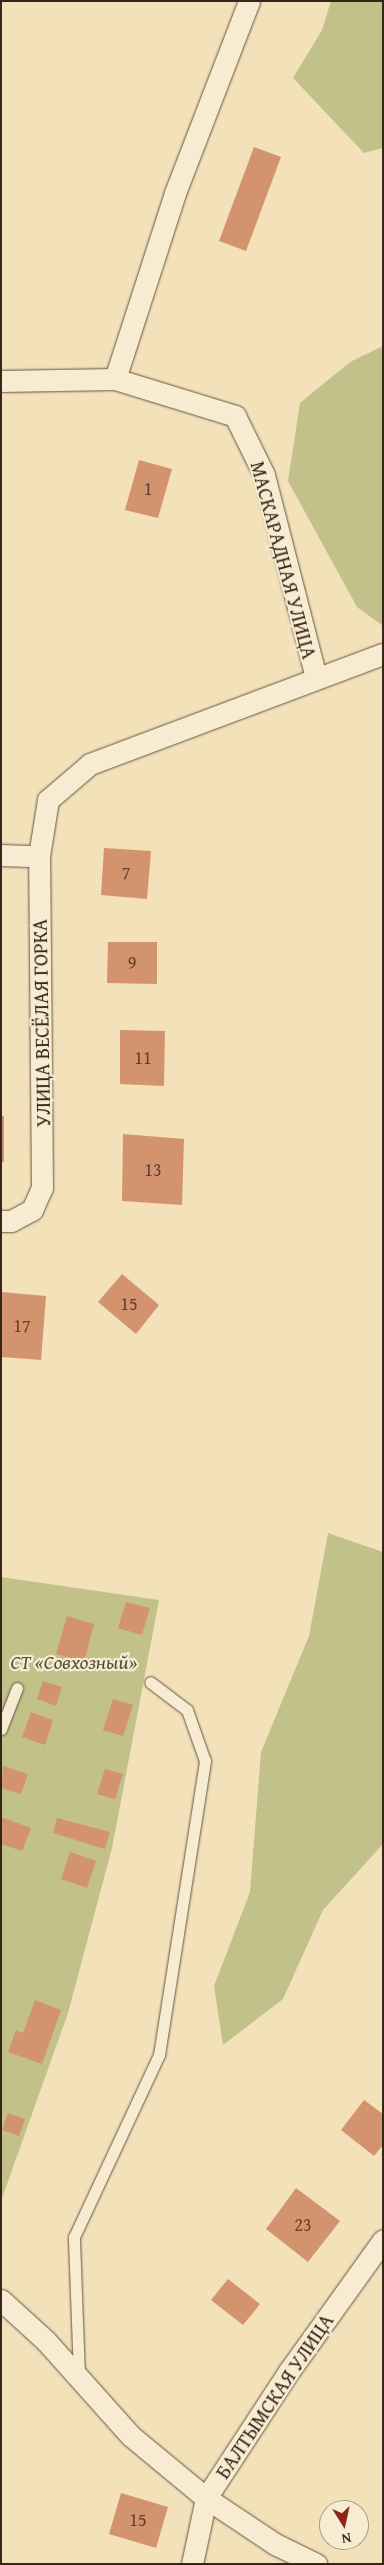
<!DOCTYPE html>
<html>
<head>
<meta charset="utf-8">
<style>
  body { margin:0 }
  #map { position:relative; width:384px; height:2565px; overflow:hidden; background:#f2e1b9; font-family:"Gentium Book Plus",serif }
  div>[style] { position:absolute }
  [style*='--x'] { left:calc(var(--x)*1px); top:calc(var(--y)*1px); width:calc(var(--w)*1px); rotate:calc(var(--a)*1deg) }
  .green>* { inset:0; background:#c2c18a }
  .building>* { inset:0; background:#d4936f }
  .roads { filter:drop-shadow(0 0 1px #655442) drop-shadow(0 0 1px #655442) }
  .lane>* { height:11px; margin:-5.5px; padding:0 5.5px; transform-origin:5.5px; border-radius:5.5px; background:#f7ecd2 }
  .street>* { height:21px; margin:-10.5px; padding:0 10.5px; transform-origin:10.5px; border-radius:10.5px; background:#f7ecd2 }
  span { translate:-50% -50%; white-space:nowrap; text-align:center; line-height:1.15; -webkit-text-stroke:4.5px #f7ecd2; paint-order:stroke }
  .number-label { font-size:18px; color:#5e402f }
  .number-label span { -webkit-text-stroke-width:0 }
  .street-label { font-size:20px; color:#36251a }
  .park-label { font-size:20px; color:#594c36; font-style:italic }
  .frame { position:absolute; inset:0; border:2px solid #36251a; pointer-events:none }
  .north { position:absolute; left:319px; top:2500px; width:50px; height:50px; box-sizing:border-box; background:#f7ecd2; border:1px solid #aa9c88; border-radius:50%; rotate:170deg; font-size:14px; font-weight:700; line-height:20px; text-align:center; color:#36251a }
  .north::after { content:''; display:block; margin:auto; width:18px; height:22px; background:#8f2418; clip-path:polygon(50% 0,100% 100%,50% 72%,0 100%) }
</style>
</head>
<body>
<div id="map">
  <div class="green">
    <i style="clip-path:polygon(331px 1px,383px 1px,383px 148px,364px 153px,293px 78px,322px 30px)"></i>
    <i style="clip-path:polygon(383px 346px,383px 626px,357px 607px,288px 481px,300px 403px,350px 362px)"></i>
    <i style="clip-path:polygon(328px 1533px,383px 1552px,383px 1844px,323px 1910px,283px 1999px,223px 2045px,214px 1986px,250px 1892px,261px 1752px,309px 1636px)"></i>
    <i style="clip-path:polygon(1px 1577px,159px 1600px,112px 1848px,68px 2013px,1px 2201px)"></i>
  </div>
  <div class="building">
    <i style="clip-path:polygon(254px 147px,281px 157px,246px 251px,219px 241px)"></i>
    <i style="clip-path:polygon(139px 460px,172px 469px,158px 518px,125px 510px)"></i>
    <i style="clip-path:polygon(104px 848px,151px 851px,147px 899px,101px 895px)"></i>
    <i style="clip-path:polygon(108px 942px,157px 942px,157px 984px,107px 983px)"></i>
    <i style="clip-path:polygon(120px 1030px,165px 1031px,164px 1086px,120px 1084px)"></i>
    <i style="clip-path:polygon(1px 1116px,4px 1116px,4px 1162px,1px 1162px)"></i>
    <i style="clip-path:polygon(123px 1134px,184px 1139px,182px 1205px,122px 1201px)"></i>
    <i style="clip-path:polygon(122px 1274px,159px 1305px,136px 1334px,98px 1302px)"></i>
    <i style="clip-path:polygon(1px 1292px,46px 1296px,41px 1360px,1px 1357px)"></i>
    <i style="clip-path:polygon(126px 1602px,150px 1608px,142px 1635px,118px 1628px)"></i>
    <i style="clip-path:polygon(67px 1616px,94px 1624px,84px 1662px,56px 1654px)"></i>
    <i style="clip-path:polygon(43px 1681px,62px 1687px,56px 1706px,37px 1699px)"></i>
    <i style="clip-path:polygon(113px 1699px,133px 1705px,123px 1736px,103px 1730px)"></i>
    <i style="clip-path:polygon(31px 1712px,53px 1720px,45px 1745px,22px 1737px)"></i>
    <i style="clip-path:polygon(3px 1766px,28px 1774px,21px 1794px,1px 1788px)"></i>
    <i style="clip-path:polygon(105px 1769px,123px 1774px,115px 1799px,97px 1794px)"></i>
    <i style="clip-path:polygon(1px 1817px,31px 1828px,22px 1851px,1px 1844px)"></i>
    <i style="clip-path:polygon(57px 1818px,110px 1832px,105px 1849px,53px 1833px)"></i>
    <i style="clip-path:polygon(70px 1852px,96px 1861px,87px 1888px,61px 1879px)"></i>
    <i style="clip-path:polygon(35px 2000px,61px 2010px,42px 2064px,8px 2052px,16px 2030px,23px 2033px)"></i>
    <i style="clip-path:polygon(364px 2100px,383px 2114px,383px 2145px,374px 2156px,341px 2130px)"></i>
    <i style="clip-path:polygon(8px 2113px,25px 2119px,19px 2136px,2px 2130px)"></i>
    <i style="clip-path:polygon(296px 2188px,340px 2221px,308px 2262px,266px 2229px)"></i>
    <i style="clip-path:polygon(228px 2279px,260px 2304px,243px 2325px,211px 2300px)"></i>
    <i style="clip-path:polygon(121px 2493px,168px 2507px,156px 2548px,109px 2534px)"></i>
  </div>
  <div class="roads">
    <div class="lane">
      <i style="--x:1;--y:1729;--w:44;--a:-68.7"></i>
      <i style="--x:79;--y:2376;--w:139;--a:-92.1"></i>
      <i style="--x:74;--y:2237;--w:201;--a:-65"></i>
      <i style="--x:159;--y:2055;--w:298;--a:-81.1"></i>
      <i style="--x:205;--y:1761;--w:54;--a:-109.4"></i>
      <i style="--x:187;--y:1710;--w:46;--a:-142.9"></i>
    </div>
    <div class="street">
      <i style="--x:115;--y:379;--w:195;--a:-72.1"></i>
      <i style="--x:175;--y:193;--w:206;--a:-68.9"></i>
      <i style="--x:1;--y:381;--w:114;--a:-1"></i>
      <i style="--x:115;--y:379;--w:126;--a:17.1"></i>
      <i style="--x:235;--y:416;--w:66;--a:63.8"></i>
      <i style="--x:264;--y:475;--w:210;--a:75.6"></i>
      <i style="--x:1;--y:855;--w:38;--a:2"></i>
      <i style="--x:1;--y:1221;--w:10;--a:0"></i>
      <i style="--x:11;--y:1221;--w:24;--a:-28"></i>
      <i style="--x:32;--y:1210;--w:24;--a:-66"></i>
      <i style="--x:42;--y:1188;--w:332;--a:-90.5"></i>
      <i style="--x:39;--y:856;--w:57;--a:-80.9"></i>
      <i style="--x:48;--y:800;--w:55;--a:-40.6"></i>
      <i style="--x:90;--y:764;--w:313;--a:-20.6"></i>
      <i style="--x:1;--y:2300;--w:61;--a:42.3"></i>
      <i style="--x:46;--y:2341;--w:127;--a:48.2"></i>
      <i style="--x:131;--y:2436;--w:97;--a:39.6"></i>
      <i style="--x:206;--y:2498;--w:83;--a:33.7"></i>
      <i style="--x:275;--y:2544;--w:46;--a:26"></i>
      <i style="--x:192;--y:2564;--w:67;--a:-78"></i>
      <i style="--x:206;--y:2498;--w:152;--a:-56.8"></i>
      <i style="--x:289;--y:2371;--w:161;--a:-54.3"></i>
    </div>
  </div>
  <div class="number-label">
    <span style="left:148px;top:489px">1</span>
    <span style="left:126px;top:873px">7</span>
    <span style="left:132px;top:963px">9</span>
    <span style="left:143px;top:1058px">11</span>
    <span style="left:153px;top:1170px">13</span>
    <span style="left:129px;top:1304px">15</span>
    <span style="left:22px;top:1326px">17</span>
    <span style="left:303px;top:2225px">23</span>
    <span style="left:138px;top:2520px">15</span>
  </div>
  <div class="street-label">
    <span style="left:284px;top:560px;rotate:75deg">МАСКАРАДНАЯ УЛИЦА</span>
    <span style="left:41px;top:1023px;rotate:-91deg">УЛИЦА ВЕСЁЛАЯ ГОРКА</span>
    <span style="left:274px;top:2396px;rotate:-56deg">БАЛТЫМСКАЯ УЛИЦА</span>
  </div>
  <div class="park-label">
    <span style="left:74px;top:1661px">СТ «Совхозный»</span>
  </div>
  <div class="frame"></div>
  <div class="north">N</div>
</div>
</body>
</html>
